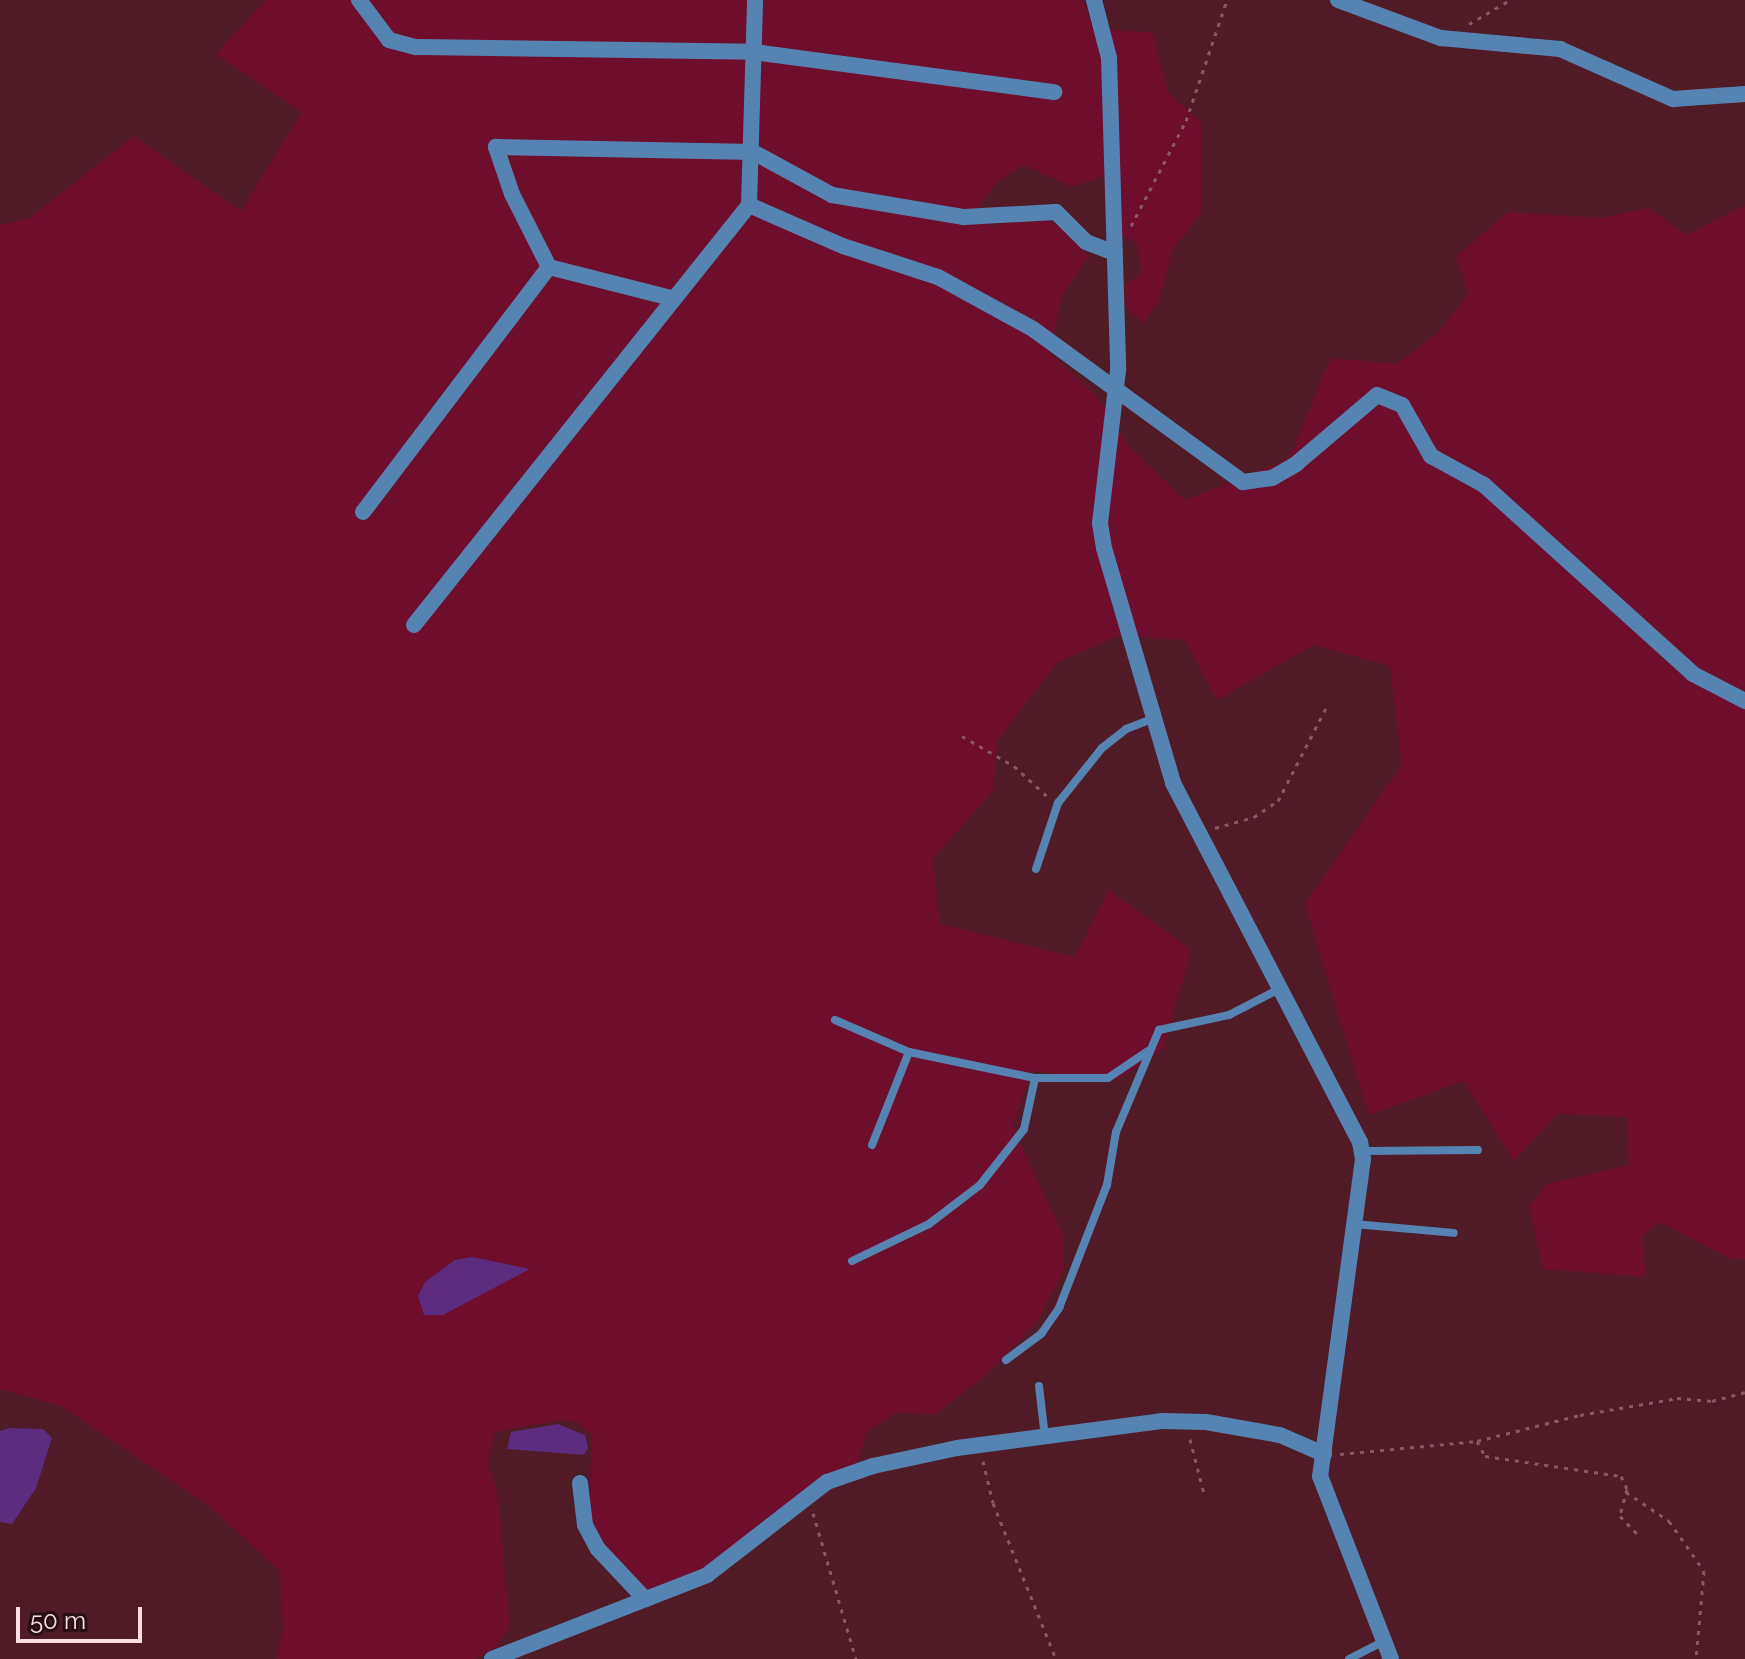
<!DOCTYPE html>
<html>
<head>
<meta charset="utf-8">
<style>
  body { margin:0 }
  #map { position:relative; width:1745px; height:1659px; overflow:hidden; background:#511a27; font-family:Raleway,sans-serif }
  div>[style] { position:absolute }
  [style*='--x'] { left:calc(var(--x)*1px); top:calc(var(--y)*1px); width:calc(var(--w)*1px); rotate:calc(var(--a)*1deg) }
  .green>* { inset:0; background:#6f0d2d }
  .water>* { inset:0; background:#5d2c7e }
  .path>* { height:3px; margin-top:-1.5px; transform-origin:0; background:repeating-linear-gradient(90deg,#885963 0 4px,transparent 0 10px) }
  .lane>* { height:8px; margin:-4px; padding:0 4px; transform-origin:4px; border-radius:4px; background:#5584b3 }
  .street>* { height:16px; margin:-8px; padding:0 8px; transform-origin:8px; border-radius:8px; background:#5584b3 }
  span { translate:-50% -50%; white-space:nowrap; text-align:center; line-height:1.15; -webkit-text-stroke:7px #270f14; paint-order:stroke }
  .scale { position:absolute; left:16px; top:1607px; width:126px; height:36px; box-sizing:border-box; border:4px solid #fddfe3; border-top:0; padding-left:10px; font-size:24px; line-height:28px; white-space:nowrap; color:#fddfe3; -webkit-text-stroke:6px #270f14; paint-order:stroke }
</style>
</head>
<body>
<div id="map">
  <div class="green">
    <i style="clip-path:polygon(266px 0,1082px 0,1093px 28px,1153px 33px,1169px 93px,1201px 122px,1202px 212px,1173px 250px,1159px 302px,1143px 323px,1125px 307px,1125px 284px,1142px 275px,1137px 243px,1116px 233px,1117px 180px,1104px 176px,1072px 187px,1024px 165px,996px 183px,980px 206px,990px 226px,1038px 216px,1069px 229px,1088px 258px,1062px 297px,1049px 352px,1096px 395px,1129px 446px,1185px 500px,1289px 459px,1331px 358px,1397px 364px,1439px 332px,1469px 293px,1456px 257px,1508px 212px,1599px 218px,1649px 208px,1687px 235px,1745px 205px,1745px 1259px,1732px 1259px,1659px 1222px,1642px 1237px,1646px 1277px,1543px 1269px,1529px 1207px,1547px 1184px,1629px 1165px,1627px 1117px,1558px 1114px,1514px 1161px,1464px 1081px,1369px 1115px,1305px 904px,1402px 765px,1390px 666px,1314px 645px,1217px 700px,1185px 640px,1118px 636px,1058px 662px,998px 740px,993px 791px,933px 859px,940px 924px,1075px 957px,1109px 890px,1192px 950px,1163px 1049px,1116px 1081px,1031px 1071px,1013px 1127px,1064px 1237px,1064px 1268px,1038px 1321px,987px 1374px,935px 1415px,897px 1412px,866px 1433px,859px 1460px,769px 1517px,706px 1571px,646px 1595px,588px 1523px,592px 1435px,577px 1422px,558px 1420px,495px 1432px,488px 1463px,498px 1494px,510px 1627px,496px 1647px,476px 1659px,277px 1659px,283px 1631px,280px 1571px,208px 1505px,61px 1406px,0 1389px,0 225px,30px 218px,134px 136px,241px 211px,302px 112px,216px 54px)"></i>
  </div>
  <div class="water">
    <i style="clip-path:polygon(472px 1257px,530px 1269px,443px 1315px,424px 1315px,418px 1296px,425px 1282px,455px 1260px)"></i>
    <i style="clip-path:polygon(558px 1424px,585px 1435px,588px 1448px,584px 1455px,507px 1449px,511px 1432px)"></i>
    <i style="clip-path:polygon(9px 1428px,43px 1429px,52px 1438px,36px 1488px,12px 1524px,0 1522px,0 1431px)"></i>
  </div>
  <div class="path">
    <i style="--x:1469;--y:24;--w:48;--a:-30.3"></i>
    <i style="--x:1131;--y:226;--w:119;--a:-62.4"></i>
    <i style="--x:1186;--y:121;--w:128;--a:-71.3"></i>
    <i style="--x:962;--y:736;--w:60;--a:30"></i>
    <i style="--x:1014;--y:766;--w:45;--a:42.3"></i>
    <i style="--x:1215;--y:828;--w:41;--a:-15.8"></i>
    <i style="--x:1254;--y:817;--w:29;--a:-34"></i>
    <i style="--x:1278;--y:801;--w:107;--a:-62.7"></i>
    <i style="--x:1190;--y:1439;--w:57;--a:75.7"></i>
    <i style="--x:1477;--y:1441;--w:17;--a:62"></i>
    <i style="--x:1485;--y:1456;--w:137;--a:8.4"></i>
    <i style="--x:1621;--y:1476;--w:14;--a:65"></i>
    <i style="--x:1627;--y:1489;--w:28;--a:105"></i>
    <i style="--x:1620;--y:1516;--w:29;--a:46"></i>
    <i style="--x:1340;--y:1454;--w:138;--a:-5.4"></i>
    <i style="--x:1477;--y:1441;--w:106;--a:-14.2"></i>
    <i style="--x:1580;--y:1415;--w:98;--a:-9.9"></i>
    <i style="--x:1677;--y:1398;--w:35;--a:5"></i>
    <i style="--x:1712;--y:1401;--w:34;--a:-15"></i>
    <i style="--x:983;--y:1461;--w:43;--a:76.6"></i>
    <i style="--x:993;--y:1503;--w:168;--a:68"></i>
    <i style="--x:1626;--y:1492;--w:52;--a:34"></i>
    <i style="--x:1669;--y:1521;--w:61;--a:55"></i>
    <i style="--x:1704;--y:1571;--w:88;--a:95.2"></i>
    <i style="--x:813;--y:1513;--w:152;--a:73.6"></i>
  </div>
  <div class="lane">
    <i style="--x:1036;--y:869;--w:70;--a:-71.6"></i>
    <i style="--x:1058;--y:803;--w:70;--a:-51.3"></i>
    <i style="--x:1102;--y:748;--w:31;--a:-38"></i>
    <i style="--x:1126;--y:729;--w:30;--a:-21"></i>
    <i style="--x:835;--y:1020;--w:81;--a:23.4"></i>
    <i style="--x:909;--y:1052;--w:129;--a:11.7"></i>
    <i style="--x:1035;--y:1078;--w:73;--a:0"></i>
    <i style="--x:1108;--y:1078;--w:48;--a:-34"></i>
    <i style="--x:872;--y:1145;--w:100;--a:-68.3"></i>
    <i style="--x:1362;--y:1151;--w:116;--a:-0.5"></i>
    <i style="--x:1354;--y:1224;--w:100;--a:5.1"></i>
    <i style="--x:852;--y:1261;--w:85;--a:-25.7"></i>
    <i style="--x:929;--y:1224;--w:64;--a:-37.4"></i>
    <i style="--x:980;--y:1185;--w:71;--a:-51.8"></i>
    <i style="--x:1024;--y:1129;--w:52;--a:-77.8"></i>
    <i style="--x:1006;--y:1360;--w:44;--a:-36.6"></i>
    <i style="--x:1041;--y:1334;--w:32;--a:-55"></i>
    <i style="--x:1059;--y:1308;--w:132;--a:-68.7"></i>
    <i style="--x:1107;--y:1185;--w:54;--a:-80.4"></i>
    <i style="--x:1116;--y:1132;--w:111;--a:-67.1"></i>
    <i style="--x:1159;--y:1030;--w:72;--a:-12.1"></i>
    <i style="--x:1229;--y:1015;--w:59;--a:-27.4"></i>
    <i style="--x:1039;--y:1386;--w:51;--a:83.3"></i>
    <i style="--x:1349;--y:1659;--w:39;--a:-27"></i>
  </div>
  <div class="street">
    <i style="--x:359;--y:0;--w:50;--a:53.1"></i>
    <i style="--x:389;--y:40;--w:28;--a:15"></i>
    <i style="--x:416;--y:47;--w:338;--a:0.8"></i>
    <i style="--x:754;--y:52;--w:303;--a:7.6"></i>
    <i style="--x:1094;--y:0;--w:60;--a:75.5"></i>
    <i style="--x:1109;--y:58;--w:312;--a:88.3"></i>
    <i style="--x:1118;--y:370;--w:154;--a:96.7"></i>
    <i style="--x:1100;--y:523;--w:25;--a:81"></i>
    <i style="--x:1104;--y:548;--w:245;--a:73.6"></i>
    <i style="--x:1173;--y:783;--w:405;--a:62.5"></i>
    <i style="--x:1360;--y:1142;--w:17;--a:80"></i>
    <i style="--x:1363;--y:1159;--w:320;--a:97.7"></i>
    <i style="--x:1320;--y:1476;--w:196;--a:68.8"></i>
    <i style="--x:1338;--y:0;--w:110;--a:20.3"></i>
    <i style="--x:1441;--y:38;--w:120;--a:5.3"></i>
    <i style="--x:1560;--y:49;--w:124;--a:23.9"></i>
    <i style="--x:1673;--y:99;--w:72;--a:-4"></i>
    <i style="--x:749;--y:205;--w:103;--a:23.6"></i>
    <i style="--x:843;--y:246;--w:100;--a:18.1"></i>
    <i style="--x:938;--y:277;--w:108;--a:28.7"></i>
    <i style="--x:1033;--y:329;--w:260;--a:36.1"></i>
    <i style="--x:1243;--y:482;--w:29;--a:-8"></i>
    <i style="--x:1272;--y:478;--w:28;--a:-30"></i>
    <i style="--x:1296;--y:464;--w:106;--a:-40.4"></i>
    <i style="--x:1377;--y:395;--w:27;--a:22"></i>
    <i style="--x:1402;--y:405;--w:59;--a:60.4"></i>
    <i style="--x:1431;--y:456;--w:60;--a:28.7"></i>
    <i style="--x:1484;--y:485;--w:282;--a:42.1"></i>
    <i style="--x:1693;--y:674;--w:59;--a:27.4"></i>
    <i style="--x:671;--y:298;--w:126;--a:-165.7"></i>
    <i style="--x:549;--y:267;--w:82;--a:-116.9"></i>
    <i style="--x:512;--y:194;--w:50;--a:-108.8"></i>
    <i style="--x:496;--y:147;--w:257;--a:1.1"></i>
    <i style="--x:753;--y:152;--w:90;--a:28.6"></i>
    <i style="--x:832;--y:195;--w:134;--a:9.5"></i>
    <i style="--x:964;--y:217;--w:92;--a:-3.1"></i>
    <i style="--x:1056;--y:212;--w:42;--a:45"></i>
    <i style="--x:1086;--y:242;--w:28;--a:21"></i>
    <i style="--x:363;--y:512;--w:308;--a:-52.8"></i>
    <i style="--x:414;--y:625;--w:537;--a:-51.42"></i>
    <i style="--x:749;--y:205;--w:205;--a:-88.3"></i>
    <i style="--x:580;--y:1483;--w:42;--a:83.2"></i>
    <i style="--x:585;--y:1525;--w:27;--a:62"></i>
    <i style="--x:598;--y:1549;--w:69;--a:46.8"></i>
    <i style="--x:492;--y:1659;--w:231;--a:-21.3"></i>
    <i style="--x:707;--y:1575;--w:152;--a:-37.8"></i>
    <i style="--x:827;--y:1482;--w:49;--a:-19.2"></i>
    <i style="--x:873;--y:1466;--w:86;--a:-12.1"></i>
    <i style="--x:957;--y:1448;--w:206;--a:-7.5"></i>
    <i style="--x:1161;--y:1421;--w:45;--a:1.3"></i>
    <i style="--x:1206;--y:1422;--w:75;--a:10"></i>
    <i style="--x:1280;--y:1435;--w:48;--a:23.4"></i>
  </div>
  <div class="scale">50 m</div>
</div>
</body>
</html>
